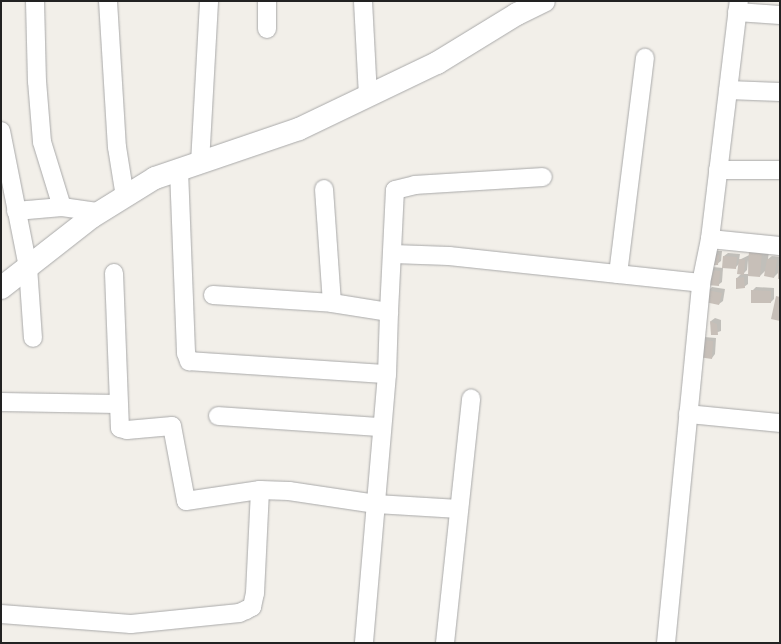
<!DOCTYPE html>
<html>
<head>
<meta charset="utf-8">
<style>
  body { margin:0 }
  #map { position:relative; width:781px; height:644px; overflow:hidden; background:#f2efe9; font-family:Jost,sans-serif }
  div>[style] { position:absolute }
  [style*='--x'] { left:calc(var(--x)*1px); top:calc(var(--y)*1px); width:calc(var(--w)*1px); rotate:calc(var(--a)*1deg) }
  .shadow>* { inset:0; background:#0003 }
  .building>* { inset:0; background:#c7bfb8 }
  .roads { filter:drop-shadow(0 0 1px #a9a9a9) drop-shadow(0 0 1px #a9a9a9) }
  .minor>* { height:18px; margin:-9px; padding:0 9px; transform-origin:9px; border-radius:9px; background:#fff }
  .tertiary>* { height:22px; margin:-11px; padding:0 11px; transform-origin:11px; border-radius:11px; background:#fff }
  span { translate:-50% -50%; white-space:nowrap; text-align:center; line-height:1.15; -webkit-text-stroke:3px #fff; paint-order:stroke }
  .frame { position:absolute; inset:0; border:2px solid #222; pointer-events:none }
</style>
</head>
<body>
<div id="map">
  <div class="shadow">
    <i style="clip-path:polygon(evenodd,770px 245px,768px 259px,772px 256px,780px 257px,780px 278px,779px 272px,774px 277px,767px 269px,760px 276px,748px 275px,748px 284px,744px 287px,737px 278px,741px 274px,739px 264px,735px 268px,724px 256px,728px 253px,740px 254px,739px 260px,770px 245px,748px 260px,749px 274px,743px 274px,747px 270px,748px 260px)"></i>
    <i style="clip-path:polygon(716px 251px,722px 251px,721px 261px,717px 264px,711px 264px)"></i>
    <i style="clip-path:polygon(713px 267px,723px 268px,722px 282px,718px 285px,708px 284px)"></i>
    <i style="clip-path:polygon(712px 287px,725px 289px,723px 301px,719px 304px,708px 291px)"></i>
    <i style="clip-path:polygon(756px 287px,774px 288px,774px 299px,771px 302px,752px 291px)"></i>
    <i style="clip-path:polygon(715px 318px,721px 320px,721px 331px,712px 334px,711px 321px)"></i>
    <i style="clip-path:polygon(704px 337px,716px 338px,715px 354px,712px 358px,699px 356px)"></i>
  </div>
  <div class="building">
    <i style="clip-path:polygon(749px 249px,762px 252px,760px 277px,748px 276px)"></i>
    <i style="clip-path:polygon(711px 254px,719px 255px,718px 265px,710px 265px)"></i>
    <i style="clip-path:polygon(723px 256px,737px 257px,736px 269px,722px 268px)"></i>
    <i style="clip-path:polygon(739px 259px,745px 260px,744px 275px,737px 274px)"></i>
    <i style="clip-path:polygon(767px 259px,777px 260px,774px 278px,764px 276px)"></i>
    <i style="clip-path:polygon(778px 266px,780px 266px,780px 279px,778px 279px)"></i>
    <i style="clip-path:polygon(708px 270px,720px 271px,719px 286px,707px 285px)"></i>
    <i style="clip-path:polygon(744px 277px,745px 288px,736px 289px,736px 278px)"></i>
    <i style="clip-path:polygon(707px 290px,722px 293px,719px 305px,705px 302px)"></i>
    <i style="clip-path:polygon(751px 290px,771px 291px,771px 303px,751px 303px)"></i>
    <i style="clip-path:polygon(776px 296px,780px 297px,780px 321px,771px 319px)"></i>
    <i style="clip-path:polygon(710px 321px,717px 324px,718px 335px,711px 335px)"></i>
    <i style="clip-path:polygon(699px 340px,713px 341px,712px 359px,698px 357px)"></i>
  </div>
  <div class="roads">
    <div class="minor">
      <i style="--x:35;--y:1;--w:80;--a:88.6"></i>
      <i style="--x:37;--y:81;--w:61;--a:85.3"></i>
      <i style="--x:42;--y:142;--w:68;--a:72.9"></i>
      <i style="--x:108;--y:1;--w:146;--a:86.5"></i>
      <i style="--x:117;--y:147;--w:51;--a:80.9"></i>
      <i style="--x:267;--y:1;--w:28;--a:90"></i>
      <i style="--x:363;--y:1;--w:95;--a:87"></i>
      <i style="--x:737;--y:12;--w:43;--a:4"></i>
      <i style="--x:728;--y:90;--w:52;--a:2.2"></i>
      <i style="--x:1;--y:131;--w:139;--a:78.8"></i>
      <i style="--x:28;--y:267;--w:71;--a:86"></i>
      <i style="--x:200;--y:163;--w:162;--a:-86.8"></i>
      <i style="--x:179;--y:170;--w:183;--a:87.8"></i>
      <i style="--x:186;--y:353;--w:9;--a:69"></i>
      <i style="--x:189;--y:361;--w:198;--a:3.8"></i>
      <i style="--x:718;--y:170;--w:62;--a:0"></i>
      <i style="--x:324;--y:189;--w:114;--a:86"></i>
      <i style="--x:16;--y:211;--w:46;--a:-5"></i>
      <i style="--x:62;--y:207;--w:37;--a:8"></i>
      <i style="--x:710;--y:239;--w:70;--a:5.7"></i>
      <i style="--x:393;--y:254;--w:56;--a:2"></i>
      <i style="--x:449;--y:256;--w:253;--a:6.1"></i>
      <i style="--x:114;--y:273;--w:155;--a:87.8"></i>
      <i style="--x:120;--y:428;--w:7;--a:16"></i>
      <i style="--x:127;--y:430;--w:45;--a:-5.1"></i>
      <i style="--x:172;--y:426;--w:76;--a:79.4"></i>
      <i style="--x:186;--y:501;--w:75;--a:-8.5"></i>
      <i style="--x:618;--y:274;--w:218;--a:-82.9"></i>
      <i style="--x:213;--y:295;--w:119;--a:3.8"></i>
      <i style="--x:332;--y:303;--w:58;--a:9"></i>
      <i style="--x:389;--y:312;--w:62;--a:91.8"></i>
      <i style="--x:387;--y:374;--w:270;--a:94.9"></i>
      <i style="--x:389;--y:312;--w:122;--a:-87.2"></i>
      <i style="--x:395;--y:190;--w:21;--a:-14"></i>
      <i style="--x:415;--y:185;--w:128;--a:-3.6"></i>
      <i style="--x:1;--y:402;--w:116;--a:1"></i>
      <i style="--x:688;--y:414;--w:92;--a:5.6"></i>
      <i style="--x:218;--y:416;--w:163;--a:3.9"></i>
      <i style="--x:1;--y:614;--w:130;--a:4.4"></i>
      <i style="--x:131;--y:624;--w:109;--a:-5.8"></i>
      <i style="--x:239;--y:613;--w:8;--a:-23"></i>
      <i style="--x:246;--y:610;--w:7;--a:-27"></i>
      <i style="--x:252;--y:607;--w:14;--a:-78"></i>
      <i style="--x:255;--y:593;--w:103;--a:-87.2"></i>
      <i style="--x:260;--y:490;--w:29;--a:2"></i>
      <i style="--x:289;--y:491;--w:88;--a:8.5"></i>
      <i style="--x:376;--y:504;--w:83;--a:3.4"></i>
      <i style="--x:445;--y:643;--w:246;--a:-83.9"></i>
      <i style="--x:666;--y:643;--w:362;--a:-84.4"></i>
      <i style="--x:701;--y:283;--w:45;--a:-78.4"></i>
      <i style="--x:710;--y:239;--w:240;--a:-83.1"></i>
    </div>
    <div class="tertiary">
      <i style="--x:1;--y:288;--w:115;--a:-38"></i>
      <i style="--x:92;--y:217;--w:74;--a:-31.8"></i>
      <i style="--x:155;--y:178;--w:152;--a:-18.8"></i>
      <i style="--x:299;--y:129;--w:153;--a:-25.6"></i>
      <i style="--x:437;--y:63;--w:94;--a:-31.5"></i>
      <i style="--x:517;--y:14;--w:30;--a:-26"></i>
    </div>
  </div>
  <div class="frame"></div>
</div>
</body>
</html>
